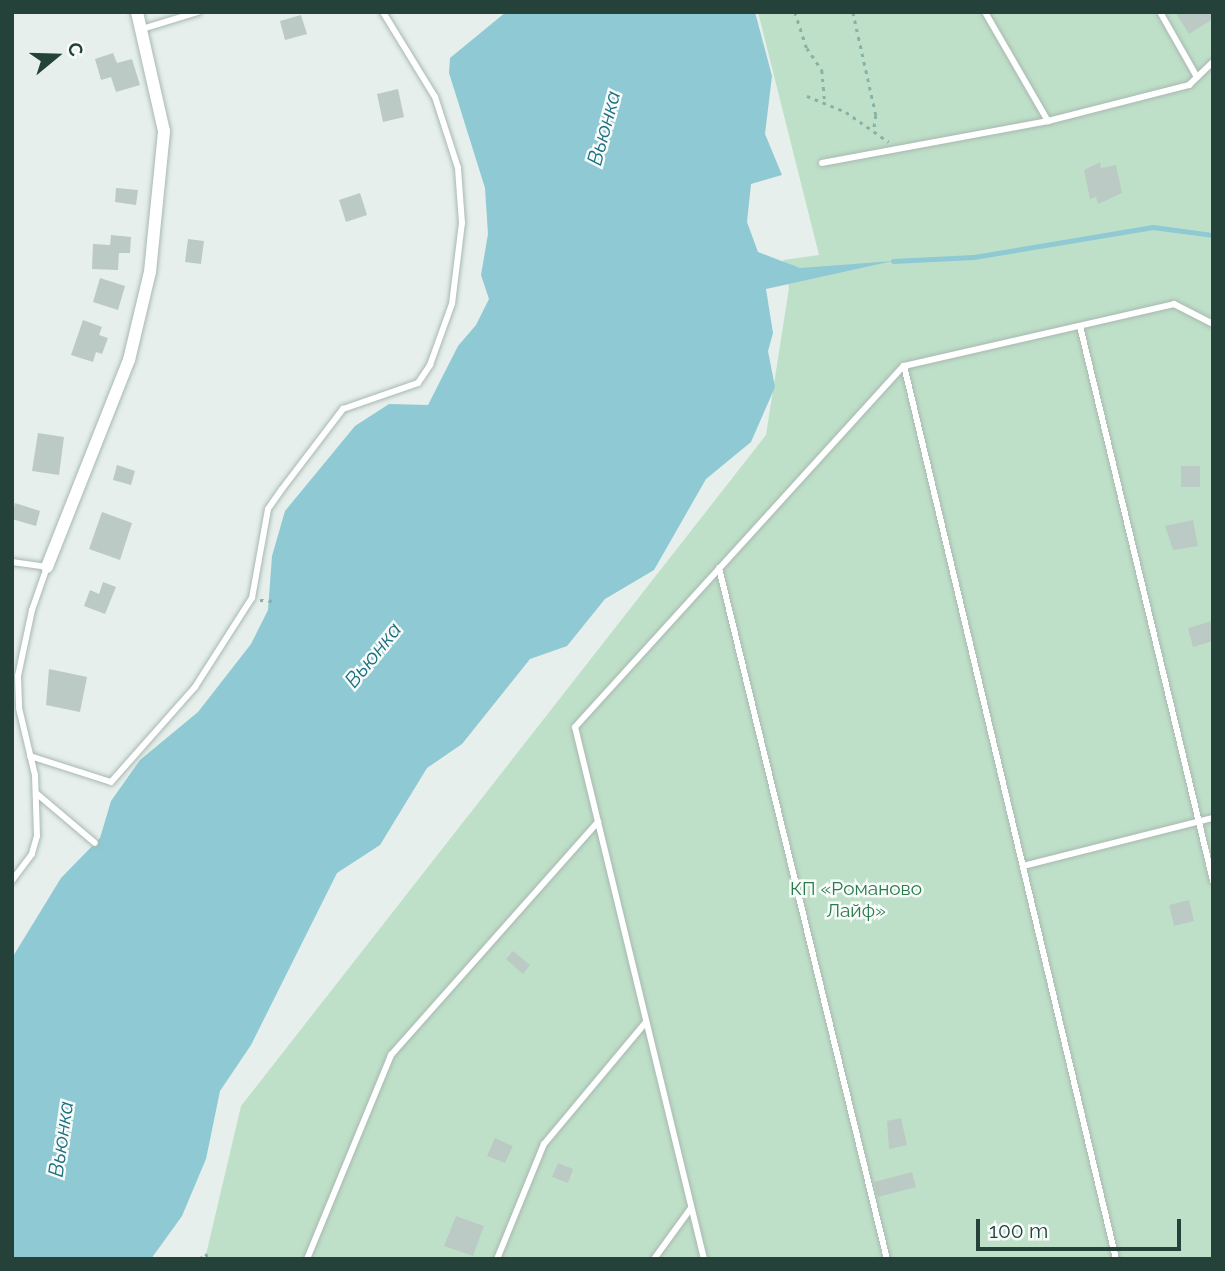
<!DOCTYPE html>
<html>
<head>
<meta charset="utf-8">
<style>
  body { margin:0 }
  #map { position:relative; width:1225px; height:1271px; overflow:hidden; background:#e6efeb; font-family:Raleway,sans-serif }
  div>[style] { position:absolute }
  [style*='--x'] { left:calc(var(--x)*1px); top:calc(var(--y)*1px); width:calc(var(--w)*1px); rotate:calc(var(--a)*1deg) }
  .green>* { inset:0; background:#bfe0c8 }
  .water>* { inset:0; background:#8ec9d4 }
  .stream>* { height:4.5px; margin:-2.25px; padding:0 2.25px; transform-origin:2.25px; border-radius:2.25px; background:#8ec9d4 }
  .building>* { inset:0; background:#bbcac4 }
  .path>* { height:2.5px; margin-top:-1.25px; transform-origin:0; background:repeating-linear-gradient(90deg,#86b3a5 0 3.5px,transparent 0 8.5px) }
  .roads { filter:drop-shadow(0 0 2px #a8b8b2) drop-shadow(0 0 2px #a8b8b2) }
  .lane>* { height:6px; margin:-3px; padding:0 3px; transform-origin:3px; border-radius:3px; background:#fff }
  .street>* { height:12px; margin:-6px; padding:0 6px; transform-origin:6px; border-radius:6px; background:#fff }
  span { translate:-50% -50%; white-space:nowrap; text-align:center; line-height:1.15; -webkit-text-stroke:5px #f7fbf9; paint-order:stroke }
  .park-label { font-size:19px; color:#2d7a4b }
  .water-label { font-size:21px; color:#1c6f80; font-style:italic }
  .frame { position:absolute; inset:0; border:14px solid #24423a; pointer-events:none }
  .north { position:absolute; left:21px; top:21px; width:70px; height:70px; -webkit-text-stroke:5px #f7fbf9; paint-order:stroke; rotate:71deg; font-size:19px; font-weight:700; line-height:28px; text-align:center; color:#24423a }
  .north::after { content:''; display:block; margin:auto; width:24px; height:32px; background:#24423a; clip-path:polygon(50% 0,100% 100%,50% 72%,0 100%) }
  .scale { position:absolute; left:976px; top:1219px; width:205px; height:32px; box-sizing:border-box; border:4px solid #24423a; border-top:0; padding-left:9px; font-size:21px; line-height:24px; white-space:nowrap; color:#24423a; -webkit-text-stroke:5px #f7fbf9; paint-order:stroke }
</style>
</head>
<body>
<div id="map">
  <div class="green">
    <i style="clip-path:polygon(758px 12px,1213px 12px,1213px 1259px,205px 1259px,241px 1106px,766px 435px,789px 288px,783px 260px,819px 255px)"></i>
  </div>
  <div class="water">
    <i style="clip-path:polygon(506px 12px,755px 12px,772px 76px,765px 134px,782px 175px,751px 184px,747px 222px,758px 252px,800px 268px,893px 261px,766px 289px,773px 333px,768px 351px,775px 387px,751px 442px,706px 479px,654px 570px,605px 599px,567px 646px,530px 659px,462px 744px,427px 768px,380px 845px,337px 873px,251px 1045px,220px 1091px,206px 1159px,182px 1216px,151px 1259px,12px 1259px,12px 958px,61px 878px,100px 838px,111px 801px,140px 760px,198px 712px,251px 644px,268px 610px,272px 556px,285px 511px,355px 426px,389px 404px,428px 405px,458px 346px,476px 325px,489px 299px,481px 275px,488px 234px,485px 188px,449px 73px,450px 58px)"></i>
  </div>
  <div class="stream">
    <i style="--x:893;--y:261;--w:81;--a:-2.8"></i>
    <i style="--x:974;--y:257;--w:181;--a:-9.5"></i>
    <i style="--x:1153;--y:227;--w:61;--a:7.6"></i>
  </div>
  <div class="building">
    <i style="clip-path:polygon(1175px 12px,1213px 12px,1213px 19px,1189px 34px)"></i>
    <i style="clip-path:polygon(301px 15px,307px 34px,285px 40px,280px 21px)"></i>
    <i style="clip-path:polygon(113px 53px,117px 63px,132px 59px,140px 85px,116px 92px,111px 77px,101px 80px,95px 59px)"></i>
    <i style="clip-path:polygon(398px 89px,404px 117px,383px 122px,377px 94px)"></i>
    <i style="clip-path:polygon(1100px 162px,1101px 168px,1116px 165px,1122px 193px,1098px 204px,1096px 197px,1090px 199px,1084px 170px)"></i>
    <i style="clip-path:polygon(116px 188px,138px 190px,136px 205px,115px 202px)"></i>
    <i style="clip-path:polygon(360px 193px,367px 215px,346px 222px,339px 200px)"></i>
    <i style="clip-path:polygon(111px 235px,131px 237px,130px 253px,119px 253px,118px 270px,92px 269px,93px 244px,110px 245px)"></i>
    <i style="clip-path:polygon(188px 239px,204px 241px,201px 264px,185px 262px)"></i>
    <i style="clip-path:polygon(100px 278px,125px 286px,118px 310px,93px 302px)"></i>
    <i style="clip-path:polygon(83px 320px,102px 327px,99px 335px,108px 338px,102px 354px,96px 352px,93px 362px,71px 355px)"></i>
    <i style="clip-path:polygon(38px 433px,64px 437px,59px 475px,32px 471px)"></i>
    <i style="clip-path:polygon(117px 465px,135px 471px,131px 485px,113px 480px)"></i>
    <i style="clip-path:polygon(1181px 466px,1200px 466px,1200px 487px,1181px 487px)"></i>
    <i style="clip-path:polygon(15px 503px,40px 511px,36px 526px,12px 519px)"></i>
    <i style="clip-path:polygon(102px 512px,132px 523px,120px 560px,89px 549px)"></i>
    <i style="clip-path:polygon(1193px 520px,1198px 546px,1173px 550px,1165px 526px)"></i>
    <i style="clip-path:polygon(103px 582px,116px 587px,105px 614px,84px 606px,90px 590px,99px 594px)"></i>
    <i style="clip-path:polygon(1212px 621px,1213px 641px,1193px 647px,1188px 628px)"></i>
    <i style="clip-path:polygon(49px 669px,87px 677px,80px 712px,46px 705px)"></i>
    <i style="clip-path:polygon(1189px 900px,1194px 921px,1174px 926px,1169px 905px)"></i>
    <i style="clip-path:polygon(513px 951px,530px 965px,523px 974px,506px 959px)"></i>
    <i style="clip-path:polygon(901px 1118px,907px 1145px,889px 1149px,887px 1121px)"></i>
    <i style="clip-path:polygon(495px 1138px,513px 1146px,505px 1163px,487px 1156px)"></i>
    <i style="clip-path:polygon(558px 1163px,573px 1169px,568px 1183px,552px 1177px)"></i>
    <i style="clip-path:polygon(912px 1172px,916px 1187px,878px 1197px,874px 1182px)"></i>
    <i style="clip-path:polygon(456px 1216px,484px 1226px,473px 1256px,444px 1246px)"></i>
  </div>
  <div class="path">
    <i style="--x:795;--y:12;--w:38;--a:72"></i>
    <i style="--x:807;--y:48;--w:27;--a:56"></i>
    <i style="--x:822;--y:70;--w:33;--a:85"></i>
    <i style="--x:853;--y:12;--w:106;--a:77.4"></i>
    <i style="--x:876;--y:115;--w:14;--a:98"></i>
    <i style="--x:807;--y:96;--w:42;--a:22.3"></i>
    <i style="--x:846;--y:112;--w:52;--a:34.9"></i>
    <i style="--x:260;--y:600;--w:15;--a:4"></i>
    <i style="--x:200;--y:1259;--w:7;--a:-45"></i>
    <i style="--x:205;--y:1254;--w:10;--a:29"></i>
  </div>
  <div class="roads">
    <div class="lane">
      <i style="--x:985;--y:12;--w:126;--a:60"></i>
      <i style="--x:1160;--y:12;--w:75;--a:60.4"></i>
      <i style="--x:142;--y:29;--w:59;--a:-16.9"></i>
      <i style="--x:822;--y:163;--w:230;--a:-10.5"></i>
      <i style="--x:1048;--y:121;--w:146;--a:-14.3"></i>
      <i style="--x:1189;--y:85;--w:33;--a:-44"></i>
      <i style="--x:1080;--y:326;--w:571;--a:76.52"></i>
      <i style="--x:12;--y:562;--w:35;--a:8"></i>
      <i style="--x:47;--y:567;--w:46;--a:109.2"></i>
      <i style="--x:32;--y:610;--w:67;--a:102"></i>
      <i style="--x:18;--y:676;--w:32;--a:88"></i>
      <i style="--x:19;--y:708;--w:69;--a:76.6"></i>
      <i style="--x:35;--y:775;--w:61;--a:88.1"></i>
      <i style="--x:37;--y:836;--w:19;--a:106"></i>
      <i style="--x:32;--y:854;--w:34;--a:127"></i>
      <i style="--x:719;--y:568;--w:711;--a:76.34"></i>
      <i style="--x:30;--y:756;--w:85;--a:17.8"></i>
      <i style="--x:111;--y:782;--w:127;--a:-48.5"></i>
      <i style="--x:195;--y:687;--w:106;--a:-57.4"></i>
      <i style="--x:252;--y:598;--w:90;--a:-79.8"></i>
      <i style="--x:268;--y:509;--w:24;--a:-55"></i>
      <i style="--x:282;--y:489;--w:101;--a:-52.7"></i>
      <i style="--x:343;--y:409;--w:79;--a:-19.1"></i>
      <i style="--x:418;--y:383;--w:22;--a:-56"></i>
      <i style="--x:430;--y:365;--w:65;--a:-70.2"></i>
      <i style="--x:452;--y:304;--w:82;--a:-83"></i>
      <i style="--x:462;--y:223;--w:55;--a:-94.2"></i>
      <i style="--x:458;--y:168;--w:75;--a:-107.9"></i>
      <i style="--x:435;--y:97;--w:100;--a:-121.5"></i>
      <i style="--x:36;--y:793;--w:77;--a:40.3"></i>
      <i style="--x:1023;--y:866;--w:196;--a:-14.2"></i>
      <i style="--x:307;--y:1259;--w:221;--a:-67.6"></i>
      <i style="--x:391;--y:1055;--w:312;--a:-48.4"></i>
      <i style="--x:497;--y:1259;--w:124;--a:-67.8"></i>
      <i style="--x:544;--y:1144;--w:159;--a:-50.1"></i>
      <i style="--x:654;--y:1259;--w:63;--a:-54"></i>
      <i style="--x:704;--y:1259;--w:547;--a:-103.63"></i>
      <i style="--x:575;--y:727;--w:488;--a:-47.7"></i>
      <i style="--x:1116;--y:1259;--w:918;--a:-103.35"></i>
      <i style="--x:904;--y:366;--w:277;--a:-12.9"></i>
      <i style="--x:1174;--y:304;--w:44;--a:27.1"></i>
    </div>
    <div class="street">
      <i style="--x:47;--y:567;--w:223;--a:-68.4"></i>
      <i style="--x:129;--y:360;--w:90;--a:-76.6"></i>
      <i style="--x:150;--y:272;--w:142;--a:-84.3"></i>
      <i style="--x:164;--y:131;--w:122;--a:-102.8"></i>
    </div>
  </div>
  <div class="park-label">
    <span style="left:856px;top:900px">КП «Романово<br>Лайф»</span>
  </div>
  <div class="water-label">
    <span style="left:604px;top:128px;rotate:-75deg">Вьюнка</span>
    <span style="left:373px;top:655px;rotate:-51deg">Вьюнка</span>
    <span style="left:61px;top:1139px;rotate:-82deg">Вьюнка</span>
  </div>
  <div class="frame"></div>
  <div class="north">С</div>
  <div class="scale">100 m</div>
</div>
</body>
</html>
